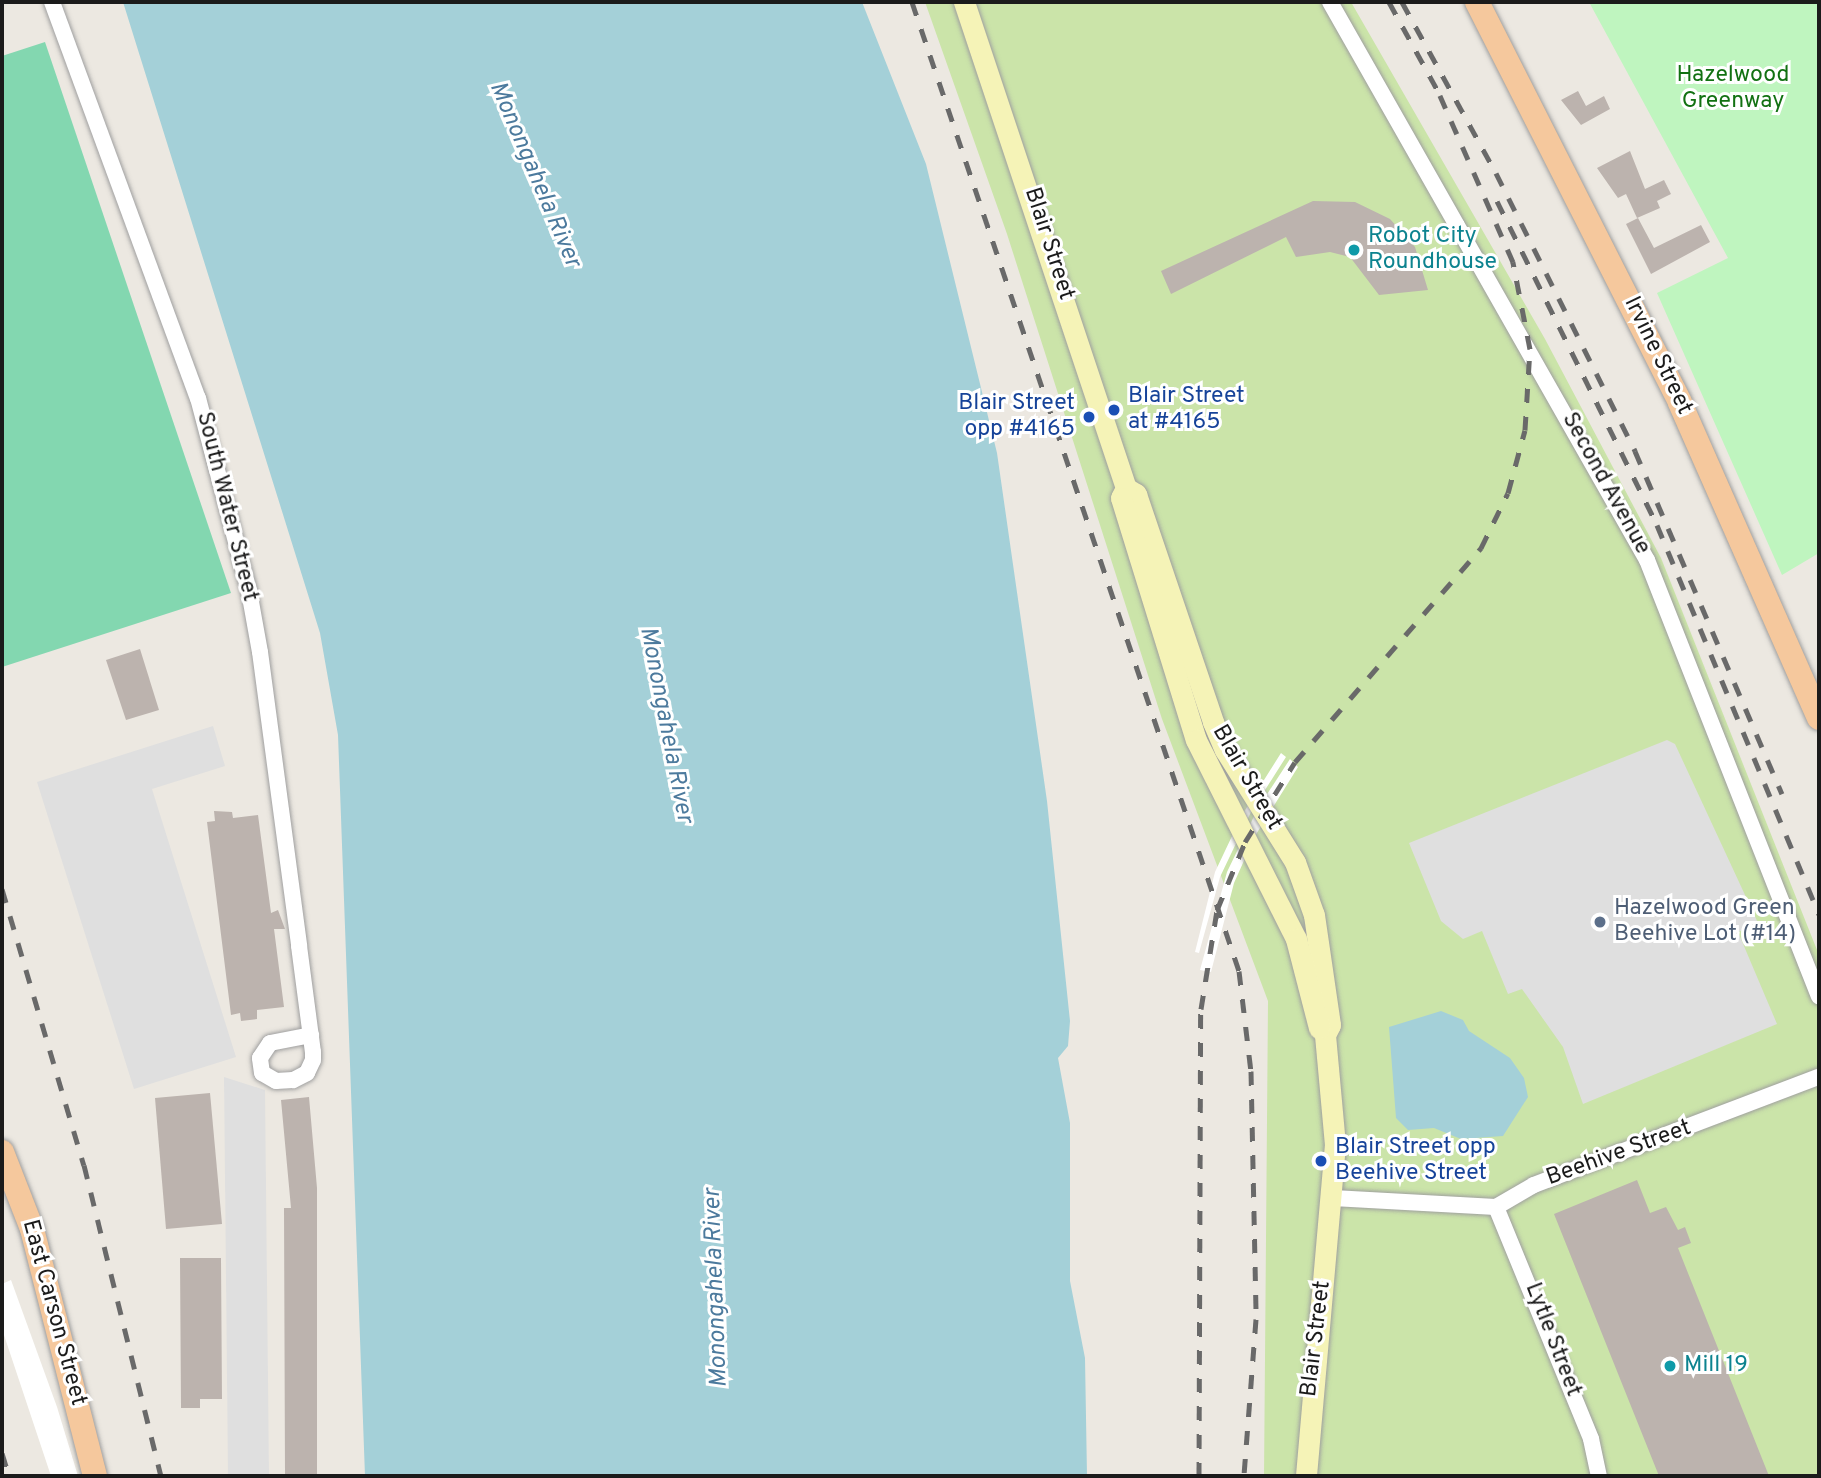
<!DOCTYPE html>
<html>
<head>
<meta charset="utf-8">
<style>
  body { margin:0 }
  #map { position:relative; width:1821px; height:1478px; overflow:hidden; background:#ece8e1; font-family:Overpass,sans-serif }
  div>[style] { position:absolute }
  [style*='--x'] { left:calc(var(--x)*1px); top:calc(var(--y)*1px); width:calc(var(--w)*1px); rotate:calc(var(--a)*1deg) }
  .grass>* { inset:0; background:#cbe4a9 }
  .park>* { inset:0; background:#bff5bf }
  .pitch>* { inset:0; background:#83d7b0 }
  .parking>* { inset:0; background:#dfdfdf }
  .water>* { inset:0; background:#a4d0d8 }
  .pier>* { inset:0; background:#fff }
  .building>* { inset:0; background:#bcb3ae }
  .roads { filter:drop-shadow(0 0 2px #9f9f9f) drop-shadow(0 0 2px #9f9f9f) }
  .street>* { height:16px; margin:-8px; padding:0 8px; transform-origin:8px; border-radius:8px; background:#fff }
  .secondary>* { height:21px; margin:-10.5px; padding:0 10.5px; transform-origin:10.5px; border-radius:10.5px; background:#f5f3b7 }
  .primary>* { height:24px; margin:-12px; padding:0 12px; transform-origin:12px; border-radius:12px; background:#f5c89d }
  .rail>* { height:5px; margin-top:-2.5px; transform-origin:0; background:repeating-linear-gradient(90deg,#696969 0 14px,transparent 0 28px) }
  .dots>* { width:19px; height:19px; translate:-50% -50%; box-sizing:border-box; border:4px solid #fff; border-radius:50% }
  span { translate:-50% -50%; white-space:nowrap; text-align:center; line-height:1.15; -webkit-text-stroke:6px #fff; paint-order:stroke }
  .park-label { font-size:23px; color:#127112 }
  .culture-label { font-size:23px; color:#0d838f }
  .left { translate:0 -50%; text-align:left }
  .street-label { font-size:23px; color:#1b1b1b }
  .transit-label { font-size:23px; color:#164399 }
  .right { translate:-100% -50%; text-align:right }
  .service-label { font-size:23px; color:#4e5e75 }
  .water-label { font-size:24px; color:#4c7a9d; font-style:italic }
  .frame { position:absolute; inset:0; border:4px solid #1b1b1b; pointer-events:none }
</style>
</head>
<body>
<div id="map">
  <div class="grass">
    <i style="clip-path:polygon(925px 2px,1351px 2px,1545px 339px,1661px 558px,1819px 955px,1819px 1476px,1264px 1476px,1268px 1001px,1162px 719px,1007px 234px)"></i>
  </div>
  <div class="park">
    <i style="clip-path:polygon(1589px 2px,1819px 2px,1819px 553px,1782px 575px,1657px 293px,1728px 258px)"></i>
  </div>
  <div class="pitch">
    <i style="clip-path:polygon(45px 42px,231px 593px,2px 667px,2px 56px)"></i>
  </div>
  <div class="parking">
    <i style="clip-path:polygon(213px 726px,225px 766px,152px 789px,236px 1057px,134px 1089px,37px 782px)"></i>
    <i style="clip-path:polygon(1667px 740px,1675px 744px,1758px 923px,1738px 932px,1777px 1024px,1583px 1104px,1563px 1047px,1522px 989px,1508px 994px,1482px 931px,1463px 939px,1441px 921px,1409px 843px)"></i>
    <i style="clip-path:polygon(224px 1077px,265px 1090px,269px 1476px,228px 1476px)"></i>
  </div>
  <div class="water">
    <i style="clip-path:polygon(123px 2px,862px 2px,926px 164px,997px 453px,1047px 801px,1070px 1021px,1068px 1046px,1058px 1058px,1070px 1123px,1070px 1281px,1085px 1358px,1087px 1476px,365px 1476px,338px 735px,320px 633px)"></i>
    <i style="clip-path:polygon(1441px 1011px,1463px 1020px,1469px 1031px,1510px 1058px,1524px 1078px,1528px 1097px,1503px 1136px,1461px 1139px,1434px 1128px,1408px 1130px,1396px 1118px,1389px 1027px)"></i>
  </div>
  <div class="pier">
    <i style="clip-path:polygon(1281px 753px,1286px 757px,1251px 812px,1220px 877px,1199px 953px,1195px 952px,1215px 872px,1242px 815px)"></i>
    <i style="clip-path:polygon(1290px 759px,1298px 767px,1255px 836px,1234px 883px,1211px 972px,1200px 970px,1227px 872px,1258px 808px)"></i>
    <i style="clip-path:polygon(11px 1280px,57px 1407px,78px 1476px,51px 1476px,2px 1329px,2px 1284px)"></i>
  </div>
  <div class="building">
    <i style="clip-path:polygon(1578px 91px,1586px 106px,1604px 96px,1610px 109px,1581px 125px,1561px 100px)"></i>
    <i style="clip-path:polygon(1630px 151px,1645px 189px,1664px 180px,1671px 194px,1657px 201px,1660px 208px,1637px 218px,1626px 194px,1618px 198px,1597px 168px)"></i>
    <i style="clip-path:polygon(1313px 201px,1355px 202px,1390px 219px,1415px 247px,1428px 290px,1379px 295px,1350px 257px,1330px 252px,1296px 257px,1286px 237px,1171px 294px,1161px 271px)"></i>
    <i style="clip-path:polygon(1638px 218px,1654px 248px,1701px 225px,1710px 242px,1651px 274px,1626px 224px)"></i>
    <i style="clip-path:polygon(140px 649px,159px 710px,126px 720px,106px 660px)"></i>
    <i style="clip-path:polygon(214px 811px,232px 812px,233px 818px,258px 815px,271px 913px,278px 910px,285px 929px,274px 929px,284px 1007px,257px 1010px,257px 1019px,241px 1021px,240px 1013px,231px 1015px,207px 822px,215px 821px)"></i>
    <i style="clip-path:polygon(210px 1093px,222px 1224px,166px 1229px,155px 1098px)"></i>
    <i style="clip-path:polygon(309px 1097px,317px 1188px,317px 1476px,285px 1476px,284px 1208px,291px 1208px,281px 1100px)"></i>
    <i style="clip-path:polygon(1637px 1180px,1650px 1213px,1666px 1207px,1678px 1230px,1685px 1227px,1691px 1243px,1678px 1248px,1769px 1476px,1659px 1476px,1554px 1214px)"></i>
    <i style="clip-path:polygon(180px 1258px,221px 1258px,222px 1399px,200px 1399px,200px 1408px,181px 1408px)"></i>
  </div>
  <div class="roads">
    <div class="street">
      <i style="--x:52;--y:2;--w:422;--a:69.8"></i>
      <i style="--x:198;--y:398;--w:200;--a:75.2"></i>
      <i style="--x:249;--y:591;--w:62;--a:79.8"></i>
      <i style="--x:260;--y:652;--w:297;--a:82.4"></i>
      <i style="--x:299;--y:946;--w:107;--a:82.5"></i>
      <i style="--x:313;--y:1052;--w:8;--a:90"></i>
      <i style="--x:313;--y:1060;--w:14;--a:115"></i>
      <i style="--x:307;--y:1073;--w:16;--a:153"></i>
      <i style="--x:293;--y:1080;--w:17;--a:177"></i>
      <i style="--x:276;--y:1081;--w:16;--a:-150"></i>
      <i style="--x:262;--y:1073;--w:15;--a:-98"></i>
      <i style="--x:260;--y:1058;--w:18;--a:-56"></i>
      <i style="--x:270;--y:1043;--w:42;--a:-11"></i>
      <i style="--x:1330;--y:2;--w:642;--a:60.4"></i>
      <i style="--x:1647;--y:560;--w:469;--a:68.5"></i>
      <i style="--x:1333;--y:1198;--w:163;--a:3.2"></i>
      <i style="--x:1496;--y:1207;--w:44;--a:-30.1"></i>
      <i style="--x:1534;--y:1185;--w:305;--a:-20.8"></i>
      <i style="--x:1496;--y:1207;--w:251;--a:67.7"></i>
      <i style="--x:1591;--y:1439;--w:38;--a:78"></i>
    </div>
    <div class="secondary">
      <i style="--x:964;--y:2;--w:512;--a:71.57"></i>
      <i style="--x:1126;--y:488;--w:12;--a:31"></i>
      <i style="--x:1136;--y:494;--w:241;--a:71.3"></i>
      <i style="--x:1213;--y:722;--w:30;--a:67"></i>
      <i style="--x:1225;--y:750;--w:132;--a:58"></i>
      <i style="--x:1295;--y:862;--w:56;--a:70.3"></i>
      <i style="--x:1314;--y:915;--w:111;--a:81.7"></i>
      <i style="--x:1330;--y:1025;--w:11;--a:117"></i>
      <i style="--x:1325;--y:1035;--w:109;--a:84.8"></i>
      <i style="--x:1335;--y:1144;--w:333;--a:95"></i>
      <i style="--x:1126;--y:488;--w:11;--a:117"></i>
      <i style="--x:1121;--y:498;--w:253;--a:72.8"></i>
      <i style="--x:1196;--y:740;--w:223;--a:63.3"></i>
      <i style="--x:1296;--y:939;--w:92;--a:75.5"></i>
    </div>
    <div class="primary">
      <i style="--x:1477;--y:2;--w:449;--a:63.1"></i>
      <i style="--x:1680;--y:403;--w:344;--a:66.2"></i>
      <i style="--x:2;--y:1152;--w:83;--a:68.7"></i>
      <i style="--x:32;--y:1229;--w:255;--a:75.7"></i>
    </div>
  </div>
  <div class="rail">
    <i style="--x:912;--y:2;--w:1023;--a:71.35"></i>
    <i style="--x:1239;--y:971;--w:101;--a:83.2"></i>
    <i style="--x:1251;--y:1071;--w:248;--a:88.8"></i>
    <i style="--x:1256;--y:1319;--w:157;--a:94.4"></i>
    <i style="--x:1389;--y:2;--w:104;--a:61.2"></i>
    <i style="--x:1402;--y:2;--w:195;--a:61.2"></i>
    <i style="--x:1496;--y:173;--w:311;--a:63.4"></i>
    <i style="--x:1635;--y:451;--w:373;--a:66.8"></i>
    <i style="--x:1497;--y:201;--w:361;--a:63.7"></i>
    <i style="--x:1657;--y:525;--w:422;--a:67.4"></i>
    <i style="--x:2;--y:889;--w:288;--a:73.5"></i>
    <i style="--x:84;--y:1165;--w:320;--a:76.1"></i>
    <i style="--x:2;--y:1453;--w:24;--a:73"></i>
    <i style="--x:1199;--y:1476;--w:467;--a:-89.8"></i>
    <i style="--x:1201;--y:1009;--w:100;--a:-80.8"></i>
    <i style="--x:1217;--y:910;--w:74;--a:-67.6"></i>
    <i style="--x:1245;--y:842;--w:94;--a:-58"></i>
    <i style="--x:1295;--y:762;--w:284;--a:-49"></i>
    <i style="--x:1481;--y:548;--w:61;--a:-63.9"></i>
    <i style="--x:1508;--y:493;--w:65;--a:-74.9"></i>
    <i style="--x:1525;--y:430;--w:81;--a:-86.5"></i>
    <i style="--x:1530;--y:349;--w:89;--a:-101.1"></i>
    <i style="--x:1513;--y:262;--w:194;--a:-113.7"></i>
  </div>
  <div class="dots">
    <i style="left:1354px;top:250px;background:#0f9aa8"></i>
    <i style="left:1114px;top:410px;background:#1a4fb4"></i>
    <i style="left:1089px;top:417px;background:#1a4fb4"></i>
    <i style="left:1600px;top:922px;background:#5c6f8a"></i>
    <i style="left:1321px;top:1161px;background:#1a4fb4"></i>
    <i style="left:1670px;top:1366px;background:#0f9aa8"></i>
  </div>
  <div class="park-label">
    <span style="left:1733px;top:89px">Hazelwood<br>Greenway</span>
  </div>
  <div class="culture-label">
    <span class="left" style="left:1368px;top:250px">Robot City<br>Roundhouse</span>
    <span class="left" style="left:1684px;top:1366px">Mill 19</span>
  </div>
  <div class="street-label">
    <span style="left:1048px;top:244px;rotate:72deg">Blair Street</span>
    <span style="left:1657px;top:356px;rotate:64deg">Irvine Street</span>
    <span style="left:1605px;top:484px;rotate:61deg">Second Avenue</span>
    <span style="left:226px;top:507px;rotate:76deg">South Water Street</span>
    <span style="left:1246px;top:778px;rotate:60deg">Blair Street</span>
    <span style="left:1619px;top:1154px;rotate:-20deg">Beehive Street</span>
    <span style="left:53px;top:1313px;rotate:75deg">East Carson Street</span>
    <span style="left:1317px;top:1339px;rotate:-83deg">Blair Street</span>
    <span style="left:1552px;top:1340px;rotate:69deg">Lytle Street</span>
  </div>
  <div class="transit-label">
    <span class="left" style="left:1128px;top:410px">Blair Street<br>at #4165</span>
    <span class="right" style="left:1075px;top:417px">Blair Street<br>opp #4165</span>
    <span class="left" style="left:1335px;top:1161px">Blair Street opp<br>Beehive Street</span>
  </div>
  <div class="service-label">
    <span class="left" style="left:1614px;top:922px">Hazelwood Green<br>Beehive Lot (#14)</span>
  </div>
  <div class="water-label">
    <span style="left:534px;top:175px;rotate:67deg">Monongahela River</span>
    <span style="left:665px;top:725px;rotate:79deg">Monongahela River</span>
    <span style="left:717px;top:1288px;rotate:-92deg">Monongahela River</span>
  </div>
  <div class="frame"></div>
</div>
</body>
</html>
